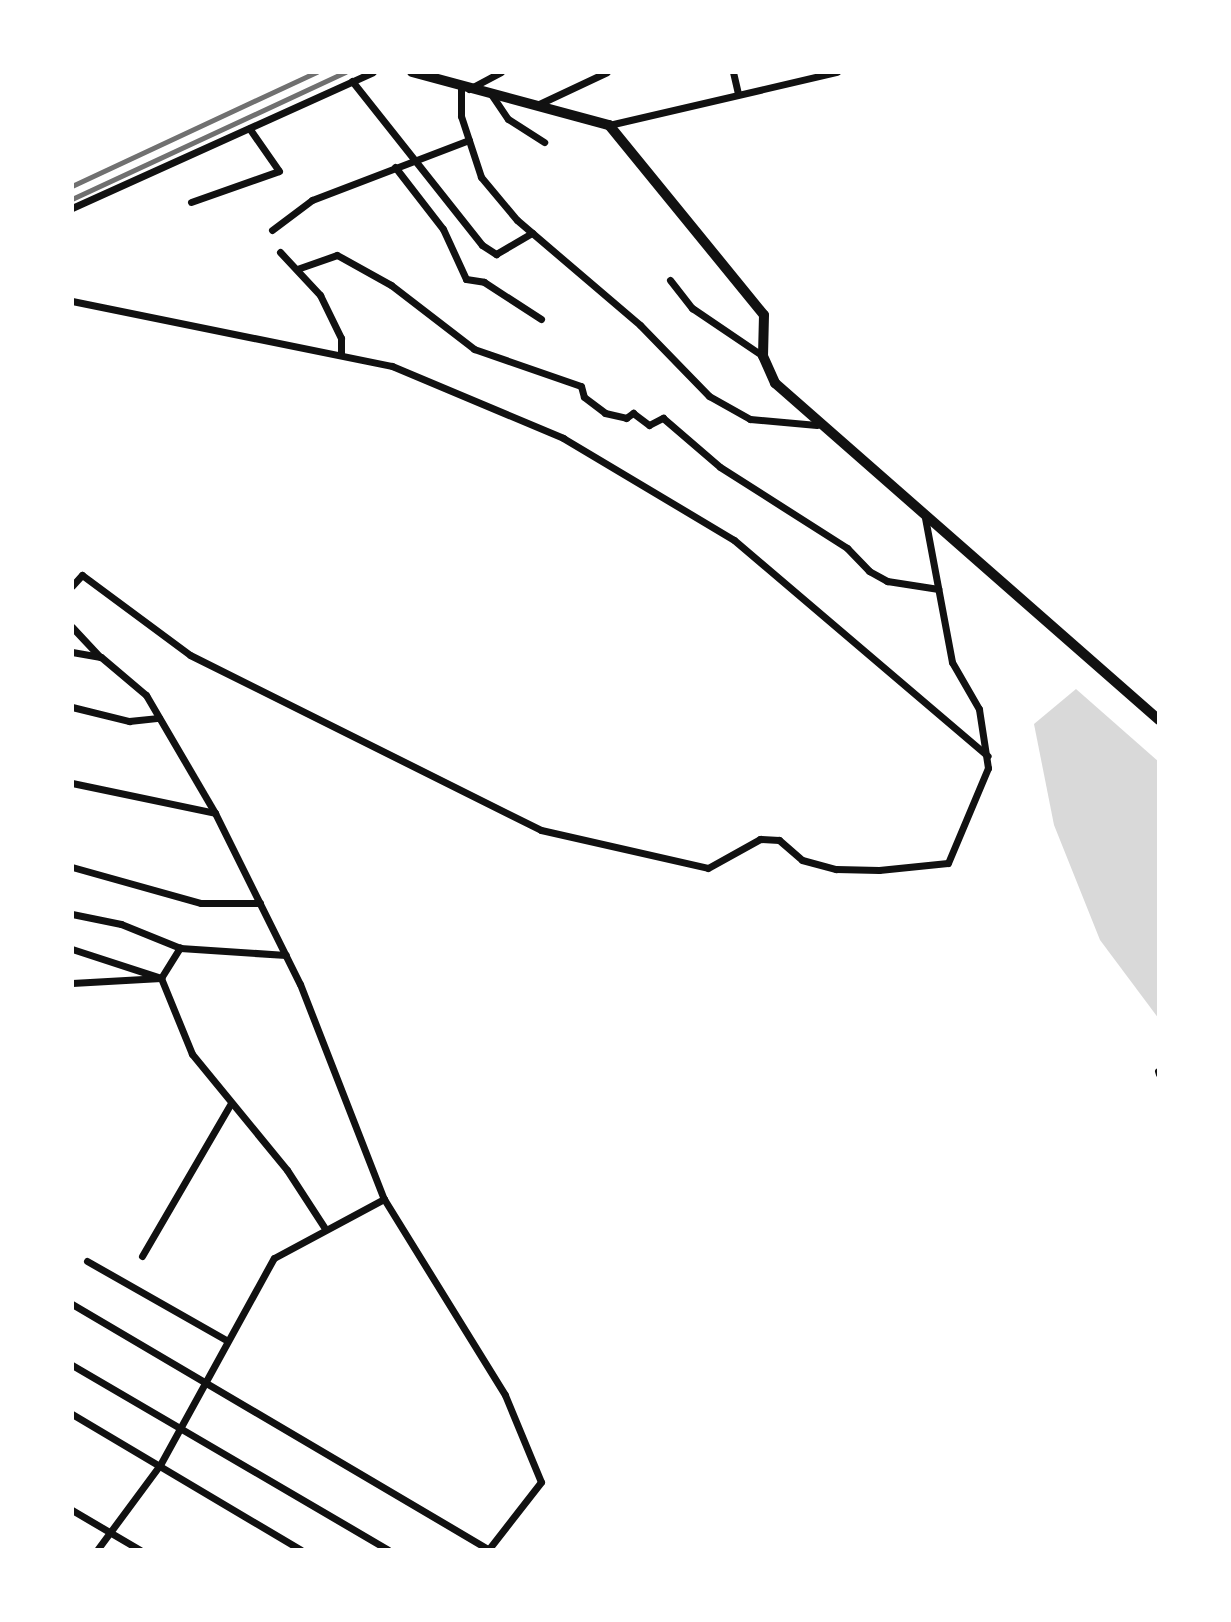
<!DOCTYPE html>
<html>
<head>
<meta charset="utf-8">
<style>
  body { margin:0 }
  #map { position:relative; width:1231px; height:1622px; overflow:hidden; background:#fff; font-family:Roboto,sans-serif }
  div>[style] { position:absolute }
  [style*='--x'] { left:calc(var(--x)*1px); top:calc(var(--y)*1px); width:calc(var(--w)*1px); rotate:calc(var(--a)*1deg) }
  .water>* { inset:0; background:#d9d9d9 }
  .minor>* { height:7px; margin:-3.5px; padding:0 3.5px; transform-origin:3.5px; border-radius:3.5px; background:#111 }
  .tertiary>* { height:10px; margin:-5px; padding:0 5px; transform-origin:5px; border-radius:5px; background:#111 }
  .rail>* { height:4.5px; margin:-2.25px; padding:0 2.25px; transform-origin:2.25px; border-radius:2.25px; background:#707070 }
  span { translate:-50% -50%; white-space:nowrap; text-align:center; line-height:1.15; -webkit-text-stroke:5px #fff; paint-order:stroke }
  .frame { position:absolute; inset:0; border:74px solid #fff; pointer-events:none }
</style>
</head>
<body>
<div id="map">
  <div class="water">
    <i style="clip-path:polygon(1076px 689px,1159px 762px,1159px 1019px,1100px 940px,1054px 825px,1034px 724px)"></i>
  </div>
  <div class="minor">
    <i style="--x:733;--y:72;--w:23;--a:77"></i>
    <i style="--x:352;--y:81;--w:209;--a:51.6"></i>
    <i style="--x:482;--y:245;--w:17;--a:33"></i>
    <i style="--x:496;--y:254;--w:42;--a:-30.3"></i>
    <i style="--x:461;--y:87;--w:29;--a:90"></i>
    <i style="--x:461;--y:116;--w:64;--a:71.8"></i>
    <i style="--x:481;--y:177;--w:56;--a:50.1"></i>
    <i style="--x:517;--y:220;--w:162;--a:40.5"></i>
    <i style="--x:640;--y:325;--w:99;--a:45.8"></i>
    <i style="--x:709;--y:396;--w:47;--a:29.3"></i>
    <i style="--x:750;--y:419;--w:67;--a:5.1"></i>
    <i style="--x:469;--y:89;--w:36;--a:-28"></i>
    <i style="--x:491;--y:94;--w:30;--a:56"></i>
    <i style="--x:508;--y:119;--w:43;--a:32.6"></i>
    <i style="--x:537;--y:105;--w:77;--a:-25.2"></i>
    <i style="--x:609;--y:125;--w:234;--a:-13.1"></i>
    <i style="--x:395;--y:167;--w:78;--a:52.3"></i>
    <i style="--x:443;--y:229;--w:55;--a:65.3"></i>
    <i style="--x:466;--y:279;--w:18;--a:9"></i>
    <i style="--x:484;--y:282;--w:68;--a:33"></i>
    <i style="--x:191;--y:202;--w:93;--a:-19.4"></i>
    <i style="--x:279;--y:171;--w:52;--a:-124.9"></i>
    <i style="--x:72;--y:208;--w:330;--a:-24.3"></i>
    <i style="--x:272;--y:230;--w:50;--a:-36.9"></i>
    <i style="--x:312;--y:200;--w:168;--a:-20.9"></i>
    <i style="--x:280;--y:252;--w:59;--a:47.1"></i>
    <i style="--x:320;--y:295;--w:48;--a:64"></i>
    <i style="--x:341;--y:338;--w:15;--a:90"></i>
    <i style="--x:297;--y:269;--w:42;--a:-19.3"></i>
    <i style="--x:337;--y:255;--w:62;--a:29.1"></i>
    <i style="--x:391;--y:285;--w:105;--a:37.6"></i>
    <i style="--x:474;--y:349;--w:113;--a:19.1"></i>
    <i style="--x:581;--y:386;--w:11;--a:75"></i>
    <i style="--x:584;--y:397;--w:26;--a:37"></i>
    <i style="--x:605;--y:413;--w:22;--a:13"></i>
    <i style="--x:626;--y:418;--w:9;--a:-36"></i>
    <i style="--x:633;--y:413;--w:20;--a:37"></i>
    <i style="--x:649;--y:425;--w:16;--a:-27"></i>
    <i style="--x:663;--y:418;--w:75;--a:40.7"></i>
    <i style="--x:720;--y:467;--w:151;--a:32.5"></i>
    <i style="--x:847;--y:548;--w:32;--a:46"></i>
    <i style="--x:869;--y:571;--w:21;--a:29"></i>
    <i style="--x:887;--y:581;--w:52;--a:8.9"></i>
    <i style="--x:670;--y:280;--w:36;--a:52"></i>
    <i style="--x:692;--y:308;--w:86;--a:34.1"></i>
    <i style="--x:72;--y:301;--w:327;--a:11.5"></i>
    <i style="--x:392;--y:366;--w:186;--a:22.8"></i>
    <i style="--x:563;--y:438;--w:199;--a:30.8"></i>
    <i style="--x:734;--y:540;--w:333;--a:40.4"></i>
    <i style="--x:72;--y:586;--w:15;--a:-48"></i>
    <i style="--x:82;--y:575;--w:134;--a:36.5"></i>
    <i style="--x:190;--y:655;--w:392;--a:26.5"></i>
    <i style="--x:541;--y:830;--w:171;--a:12.8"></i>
    <i style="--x:708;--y:868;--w:60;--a:-29.1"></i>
    <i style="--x:760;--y:839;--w:19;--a:3"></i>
    <i style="--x:779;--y:840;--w:30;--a:41"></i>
    <i style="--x:802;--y:860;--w:35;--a:15"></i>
    <i style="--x:836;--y:869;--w:43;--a:1.3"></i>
    <i style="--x:879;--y:870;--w:69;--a:-5.8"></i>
    <i style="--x:948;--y:863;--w:103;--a:-67.2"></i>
    <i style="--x:988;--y:768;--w:60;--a:-98.7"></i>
    <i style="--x:979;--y:709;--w:54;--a:-119.9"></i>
    <i style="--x:952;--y:662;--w:147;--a:-100.6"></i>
    <i style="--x:72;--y:627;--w:41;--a:47"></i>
    <i style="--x:72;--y:652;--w:29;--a:10"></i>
    <i style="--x:101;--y:657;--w:59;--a:40.2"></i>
    <i style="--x:146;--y:695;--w:137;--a:59.7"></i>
    <i style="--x:215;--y:813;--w:191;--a:63.6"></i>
    <i style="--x:300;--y:984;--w:231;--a:68.7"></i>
    <i style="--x:384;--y:1199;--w:230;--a:58.3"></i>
    <i style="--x:505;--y:1395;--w:94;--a:67.5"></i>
    <i style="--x:541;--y:1482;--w:86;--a:127.9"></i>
    <i style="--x:72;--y:707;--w:59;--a:13.8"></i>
    <i style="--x:129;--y:721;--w:30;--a:-6"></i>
    <i style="--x:72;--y:783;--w:146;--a:11.8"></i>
    <i style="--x:72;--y:867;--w:134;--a:15.6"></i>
    <i style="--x:201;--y:903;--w:59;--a:0"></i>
    <i style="--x:72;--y:914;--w:50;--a:11.5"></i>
    <i style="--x:121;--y:924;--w:64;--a:22.1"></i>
    <i style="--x:72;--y:949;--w:94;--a:18"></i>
    <i style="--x:161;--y:978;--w:82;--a:67.8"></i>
    <i style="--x:192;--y:1054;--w:150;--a:50.7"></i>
    <i style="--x:287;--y:1170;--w:68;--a:57"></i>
    <i style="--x:72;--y:983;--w:89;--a:-3.2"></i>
    <i style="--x:161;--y:978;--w:36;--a:-58"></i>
    <i style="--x:180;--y:948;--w:106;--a:3.8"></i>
    <i style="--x:1158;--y:1071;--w:3;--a:72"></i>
    <i style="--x:142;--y:1256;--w:175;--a:-59.8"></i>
    <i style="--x:87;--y:1261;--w:160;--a:29.6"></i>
    <i style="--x:72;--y:1304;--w:484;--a:30.5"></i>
    <i style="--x:72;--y:1365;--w:366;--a:30.3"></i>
    <i style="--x:72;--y:1414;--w:266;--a:30.7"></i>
    <i style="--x:72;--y:1510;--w:79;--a:30.5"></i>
    <i style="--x:97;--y:1550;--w:106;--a:-53.5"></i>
    <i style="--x:160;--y:1465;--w:236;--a:-61.2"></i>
    <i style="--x:274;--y:1258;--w:125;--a:-28.2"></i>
  </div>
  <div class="tertiary">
    <i style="--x:412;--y:72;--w:204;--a:15.1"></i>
    <i style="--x:609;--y:125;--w:245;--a:50.8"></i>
    <i style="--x:764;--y:315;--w:41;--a:91.4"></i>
    <i style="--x:763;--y:356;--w:30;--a:66"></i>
    <i style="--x:775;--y:383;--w:511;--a:41.27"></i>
  </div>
  <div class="rail">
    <i style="--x:72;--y:186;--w:270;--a:-25"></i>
    <i style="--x:72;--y:199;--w:301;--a:-24.9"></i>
  </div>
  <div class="frame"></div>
</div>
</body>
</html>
